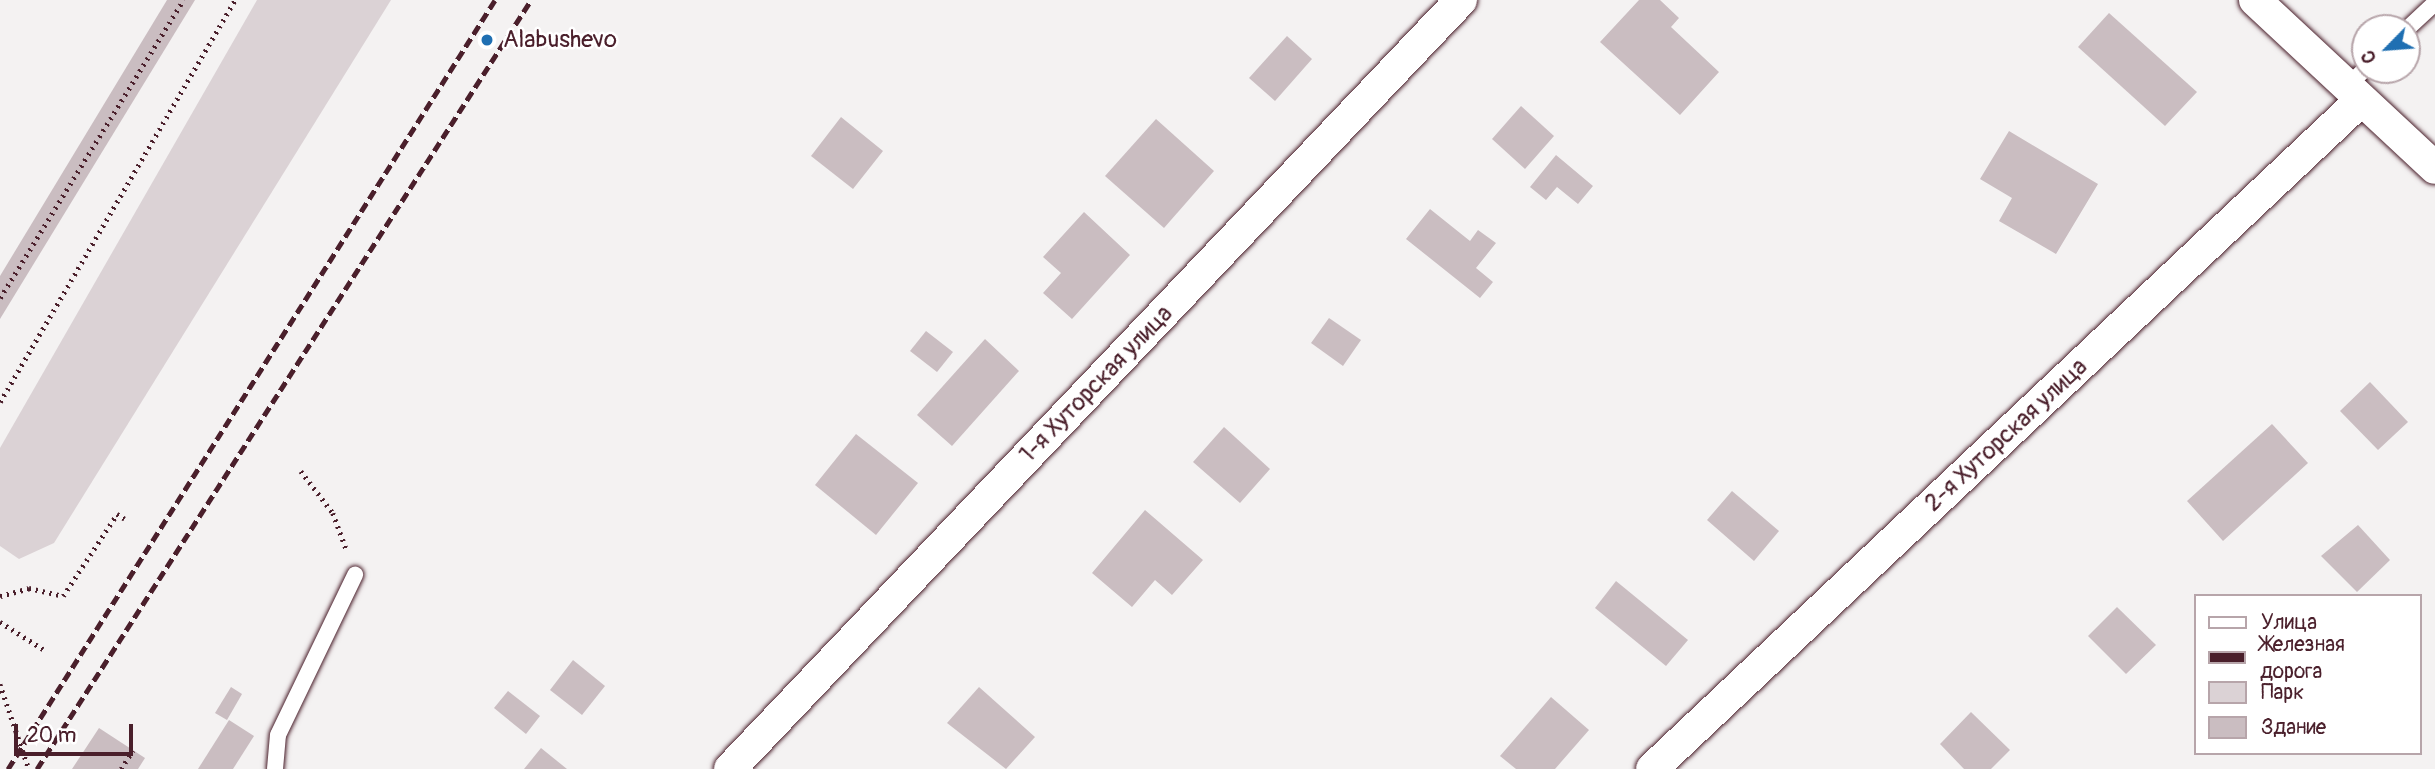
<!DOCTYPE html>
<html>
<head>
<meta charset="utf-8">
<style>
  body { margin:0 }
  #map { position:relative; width:2435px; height:769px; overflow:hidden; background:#f4f2f2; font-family:Pangolin,sans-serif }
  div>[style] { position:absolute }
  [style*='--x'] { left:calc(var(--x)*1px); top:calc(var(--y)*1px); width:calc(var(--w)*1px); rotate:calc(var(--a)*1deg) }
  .green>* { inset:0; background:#dbd2d5 }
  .building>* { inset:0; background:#cabdc1 }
  .path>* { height:4.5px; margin-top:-2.25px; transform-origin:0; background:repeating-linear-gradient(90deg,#4a1f2b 0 2px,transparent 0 7px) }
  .roads { filter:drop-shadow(0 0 2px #4a1f2b) drop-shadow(0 0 2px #4a1f2b) }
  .service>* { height:16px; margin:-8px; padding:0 8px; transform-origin:8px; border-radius:8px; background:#fff }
  .minor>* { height:32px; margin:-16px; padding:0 16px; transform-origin:16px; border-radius:16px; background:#fff }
  .rail>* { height:5px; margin-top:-2.5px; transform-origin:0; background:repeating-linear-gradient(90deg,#4a1f2b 0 10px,transparent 0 15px) }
  .dots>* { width:19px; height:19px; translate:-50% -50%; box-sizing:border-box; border:4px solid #fff; border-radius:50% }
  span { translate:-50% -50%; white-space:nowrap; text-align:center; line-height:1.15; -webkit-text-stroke:5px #fff; paint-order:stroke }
  .poi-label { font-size:24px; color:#4a1f2b }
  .left { translate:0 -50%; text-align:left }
  .street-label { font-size:24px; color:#4a1f2b }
  .legend { position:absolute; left:2194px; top:594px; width:228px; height:161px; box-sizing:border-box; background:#fff; border:2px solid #b7a5aa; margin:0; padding:9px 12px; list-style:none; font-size:21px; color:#4a1f2b }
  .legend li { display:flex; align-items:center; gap:14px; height:35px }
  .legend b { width:35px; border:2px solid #b7a5aa }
  .north { position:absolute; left:2351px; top:14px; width:70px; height:70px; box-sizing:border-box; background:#fff; border:2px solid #b7a5aa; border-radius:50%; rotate:245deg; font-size:19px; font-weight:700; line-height:28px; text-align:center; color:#4a1f2b }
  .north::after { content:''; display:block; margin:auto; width:24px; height:32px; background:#1f6fb2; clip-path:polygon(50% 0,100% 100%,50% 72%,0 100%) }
  .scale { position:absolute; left:14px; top:724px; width:119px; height:32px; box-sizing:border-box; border:4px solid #4a1f2b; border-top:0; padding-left:9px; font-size:21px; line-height:24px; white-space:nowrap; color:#4a1f2b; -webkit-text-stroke:5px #fff; paint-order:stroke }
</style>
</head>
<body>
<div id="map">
  <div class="green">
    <i style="clip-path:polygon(257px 0,391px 0,54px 543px,19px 559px,0 546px,0 448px)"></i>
  </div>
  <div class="building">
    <i style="clip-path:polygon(167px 0,195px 0,0 319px,0 276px)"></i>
    <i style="clip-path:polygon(1639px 0,1660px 0,1679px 18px,1671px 27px,1719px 72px,1680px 115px,1600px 42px)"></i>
    <i style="clip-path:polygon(2109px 13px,2197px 92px,2165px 126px,2078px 47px)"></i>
    <i style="clip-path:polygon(1287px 36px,1312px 59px,1275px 101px,1249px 78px)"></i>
    <i style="clip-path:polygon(1521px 106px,1554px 136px,1525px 169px,1492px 139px)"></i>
    <i style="clip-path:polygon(841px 117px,883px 151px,853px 189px,811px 156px)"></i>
    <i style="clip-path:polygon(1156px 119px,1214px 171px,1164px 228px,1105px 176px)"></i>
    <i style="clip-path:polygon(2009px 131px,2098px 184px,2056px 254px,1999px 221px,2012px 198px,1980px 179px)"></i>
    <i style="clip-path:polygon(1556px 155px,1593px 186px,1578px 204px,1557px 187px,1546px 200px,1530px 187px)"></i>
    <i style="clip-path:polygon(1430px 209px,1470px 241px,1478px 230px,1496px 243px,1476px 268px,1493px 282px,1480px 298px,1406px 239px)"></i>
    <i style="clip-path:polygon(1084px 212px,1130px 255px,1072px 319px,1043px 293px,1061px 273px,1043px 257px)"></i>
    <i style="clip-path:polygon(1329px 318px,1361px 340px,1343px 366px,1311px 343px)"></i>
    <i style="clip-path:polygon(926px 331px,953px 352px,937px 372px,910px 351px)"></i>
    <i style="clip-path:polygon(985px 339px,1019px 371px,952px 446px,917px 415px)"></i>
    <i style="clip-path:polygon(2370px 382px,2408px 422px,2378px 450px,2340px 411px)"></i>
    <i style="clip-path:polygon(2272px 424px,2308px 463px,2223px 541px,2187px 501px)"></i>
    <i style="clip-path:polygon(1224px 427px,1270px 469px,1240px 503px,1193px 462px)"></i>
    <i style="clip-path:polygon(856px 434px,918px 483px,876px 535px,815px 485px)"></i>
    <i style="clip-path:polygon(1732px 491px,1779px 531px,1754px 561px,1707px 520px)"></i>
    <i style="clip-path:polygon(1145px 510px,1203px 560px,1172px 595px,1155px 580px,1132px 607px,1092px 573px)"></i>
    <i style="clip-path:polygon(2358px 525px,2390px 560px,2357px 592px,2321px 556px)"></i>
    <i style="clip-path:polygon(1616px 581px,1688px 640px,1666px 666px,1595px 608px)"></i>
    <i style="clip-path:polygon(2117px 607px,2156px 645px,2126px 674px,2088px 636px)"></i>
    <i style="clip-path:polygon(573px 660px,605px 686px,582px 715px,550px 690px)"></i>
    <i style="clip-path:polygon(231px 687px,242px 694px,227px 720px,215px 713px)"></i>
    <i style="clip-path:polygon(979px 687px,1035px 737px,1006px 769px,947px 723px)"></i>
    <i style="clip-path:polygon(508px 691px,540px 716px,526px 734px,494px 708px)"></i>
    <i style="clip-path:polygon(1551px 697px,1589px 730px,1555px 769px,1516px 769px,1500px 756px)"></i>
    <i style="clip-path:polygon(1971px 712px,2010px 750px,1991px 769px,1964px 769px,1940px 744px)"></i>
    <i style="clip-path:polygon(229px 720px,254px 736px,233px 769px,198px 769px)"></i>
    <i style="clip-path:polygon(99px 728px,145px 758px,138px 769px,72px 769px)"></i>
    <i style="clip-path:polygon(541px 748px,567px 769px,524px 769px)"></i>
  </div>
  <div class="path">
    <i style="--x:0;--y:298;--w:350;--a:-58.4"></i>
    <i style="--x:0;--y:402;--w:466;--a:-59.7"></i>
    <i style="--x:301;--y:471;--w:53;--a:52.7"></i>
    <i style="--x:333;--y:513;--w:40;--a:69.8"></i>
    <i style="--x:0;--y:596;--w:30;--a:-15"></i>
    <i style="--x:29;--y:588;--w:35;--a:13"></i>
    <i style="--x:63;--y:596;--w:98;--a:-56.6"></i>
    <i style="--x:117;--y:514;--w:9;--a:32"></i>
    <i style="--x:0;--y:622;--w:51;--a:32.1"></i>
    <i style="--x:0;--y:684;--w:90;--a:71.2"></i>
    <i style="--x:121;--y:769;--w:22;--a:-58"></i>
  </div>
  <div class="roads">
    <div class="service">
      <i style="--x:2407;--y:29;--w:38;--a:-43"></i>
      <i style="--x:2346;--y:87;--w:26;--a:-43"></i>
      <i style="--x:275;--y:769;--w:34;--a:-85"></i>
      <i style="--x:278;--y:735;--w:178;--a:-64.3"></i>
    </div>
    <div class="minor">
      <i style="--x:2255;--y:0;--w:246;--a:43"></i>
      <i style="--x:730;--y:769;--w:1061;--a:-46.45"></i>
      <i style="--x:1652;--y:769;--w:973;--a:-43.33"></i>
    </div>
  </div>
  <div class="rail">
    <i style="--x:8;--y:769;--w:910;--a:-57.65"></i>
    <i style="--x:37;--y:769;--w:914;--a:-57.28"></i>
  </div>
  <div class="dots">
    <i style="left:487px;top:40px;background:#1f6fb2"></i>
  </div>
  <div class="poi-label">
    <span class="left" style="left:503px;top:40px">Alabushevo</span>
  </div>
  <div class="street-label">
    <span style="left:1096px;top:384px;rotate:-46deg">1-я Хуторская улица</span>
    <span style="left:2006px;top:435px;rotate:-43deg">2-я Хуторская улица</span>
  </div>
  <ul class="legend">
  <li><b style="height:9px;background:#fff"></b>Улица</li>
  <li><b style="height:9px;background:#4a1f2b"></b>Железная дорога</li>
  <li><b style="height:19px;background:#dbd2d5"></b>Парк</li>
  <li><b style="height:19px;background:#cabdc1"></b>Здание</li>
  </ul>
  <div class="north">С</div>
  <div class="scale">20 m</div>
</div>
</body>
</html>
